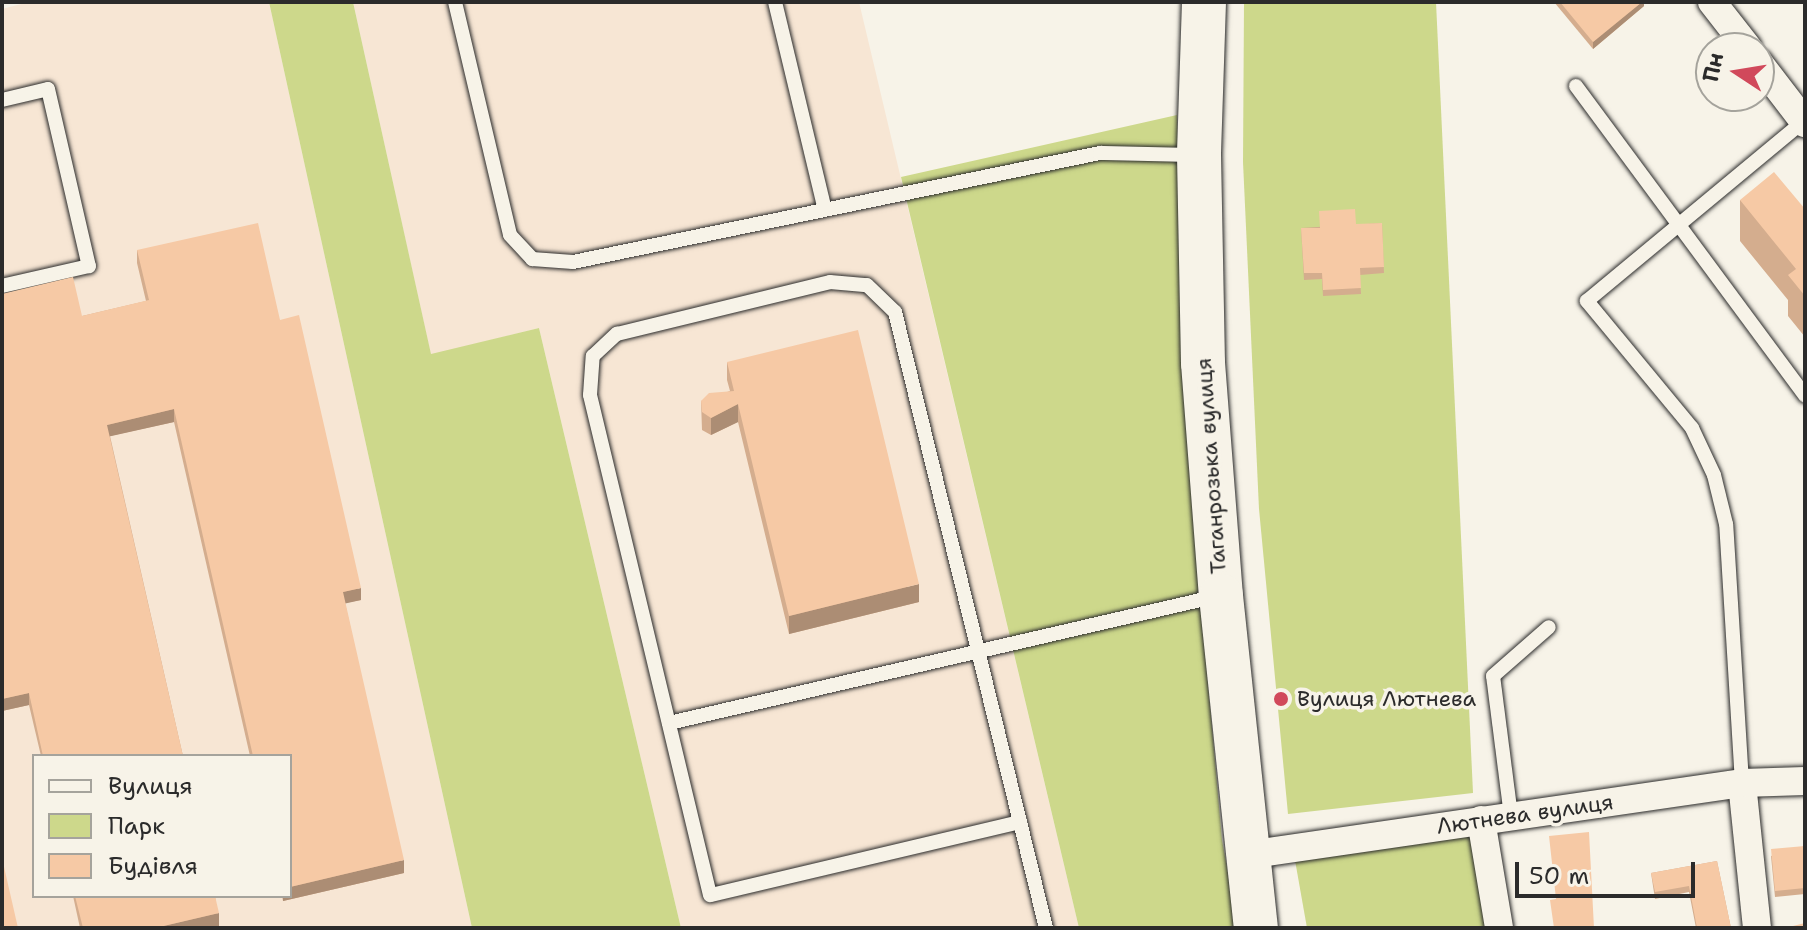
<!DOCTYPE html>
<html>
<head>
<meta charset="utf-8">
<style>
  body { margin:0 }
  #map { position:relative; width:1807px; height:930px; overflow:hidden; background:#f7f3e8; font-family:"Shantell Sans",sans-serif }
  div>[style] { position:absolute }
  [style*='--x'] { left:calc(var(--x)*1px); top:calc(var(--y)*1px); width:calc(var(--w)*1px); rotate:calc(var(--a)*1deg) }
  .built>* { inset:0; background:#f7e6d4 }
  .green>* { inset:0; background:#cdd88b }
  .roads { filter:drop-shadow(0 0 2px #2b2b2b) drop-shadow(0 0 2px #2b2b2b) }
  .lane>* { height:14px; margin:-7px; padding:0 7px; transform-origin:7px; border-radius:7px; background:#f7f3e8 }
  .street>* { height:28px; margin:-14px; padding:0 14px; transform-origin:14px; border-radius:14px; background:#f7f3e8 }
  .highway>* { height:44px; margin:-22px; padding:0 22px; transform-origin:22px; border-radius:22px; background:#f7f3e8 }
  .wall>* { inset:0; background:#d4ad8e }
  .shaded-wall>* { inset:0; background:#ac8d74 }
  .building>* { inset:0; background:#f6c9a5 }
  .dots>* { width:22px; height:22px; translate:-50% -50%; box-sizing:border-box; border:4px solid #f7f3e8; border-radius:50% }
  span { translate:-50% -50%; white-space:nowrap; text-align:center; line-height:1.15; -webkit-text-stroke:7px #f7f3e8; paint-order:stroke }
  .street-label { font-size:22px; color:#2b2b2b }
  .poi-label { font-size:22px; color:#2b2b2b }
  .left { translate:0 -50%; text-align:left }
  .frame { position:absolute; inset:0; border:4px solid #2b2b2b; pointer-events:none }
  .legend { position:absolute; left:32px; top:754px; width:260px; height:144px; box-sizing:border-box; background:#f7f3e8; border:2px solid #a5a39c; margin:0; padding:10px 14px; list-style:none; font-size:24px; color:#2b2b2b }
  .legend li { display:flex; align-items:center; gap:16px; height:40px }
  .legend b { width:40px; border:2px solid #a5a39c }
  .north { position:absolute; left:1695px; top:32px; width:80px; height:80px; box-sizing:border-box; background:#f7f3e8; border:2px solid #a5a39c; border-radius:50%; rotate:282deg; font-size:22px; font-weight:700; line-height:32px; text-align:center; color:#2b2b2b }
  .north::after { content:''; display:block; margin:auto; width:28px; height:36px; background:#d1495b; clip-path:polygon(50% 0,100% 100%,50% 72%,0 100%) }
  .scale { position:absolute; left:1515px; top:862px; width:180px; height:36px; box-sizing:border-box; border:4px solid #2b2b2b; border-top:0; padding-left:10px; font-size:24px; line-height:28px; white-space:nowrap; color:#2b2b2b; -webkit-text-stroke:6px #f7f3e8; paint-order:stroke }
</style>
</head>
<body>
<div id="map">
  <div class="built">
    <i style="clip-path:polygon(evenodd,29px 2px,269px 2px,472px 928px,2px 928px,2px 9px,29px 2px,34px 756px,290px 756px,290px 896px,34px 896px,34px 756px)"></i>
    <i style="clip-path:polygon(353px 2px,859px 2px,1079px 928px,681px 928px,539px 328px,431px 355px)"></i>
  </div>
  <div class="green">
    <i style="clip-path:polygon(269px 2px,353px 2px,431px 354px,539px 328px,681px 928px,472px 928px)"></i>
    <i style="clip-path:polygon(1244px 2px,1436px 2px,1473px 793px,1288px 814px,1259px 509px,1243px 162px)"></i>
    <i style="clip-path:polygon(1177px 115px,1193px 513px,1222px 840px,1238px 928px,1079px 928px,901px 177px)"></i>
    <i style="clip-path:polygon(1477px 826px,1494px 928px,1307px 928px,1293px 849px)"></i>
  </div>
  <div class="roads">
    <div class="lane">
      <i style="--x:455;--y:2;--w:239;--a:76.7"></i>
      <i style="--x:510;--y:235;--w:33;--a:47"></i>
      <i style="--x:532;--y:259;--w:41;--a:4.2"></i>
      <i style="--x:573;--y:262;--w:538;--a:-11.69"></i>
      <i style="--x:1100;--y:153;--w:96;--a:1.2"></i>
      <i style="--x:775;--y:2;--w:210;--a:76.5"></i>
      <i style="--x:1576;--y:86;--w:385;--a:53.5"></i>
      <i style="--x:2;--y:100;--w:47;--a:-13.4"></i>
      <i style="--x:48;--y:89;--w:182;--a:77"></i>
      <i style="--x:89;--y:266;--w:89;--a:167.1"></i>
      <i style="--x:669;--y:723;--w:563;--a:-13.03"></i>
      <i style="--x:1742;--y:783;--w:259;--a:-93.5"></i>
      <i style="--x:1726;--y:524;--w:50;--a:-103.8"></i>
      <i style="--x:1714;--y:475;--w:52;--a:-115.1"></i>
      <i style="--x:1692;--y:428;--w:165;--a:-129.6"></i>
      <i style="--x:1587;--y:301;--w:282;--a:-39.7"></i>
      <i style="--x:1511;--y:816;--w:141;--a:-97.3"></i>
      <i style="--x:1493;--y:676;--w:74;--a:-41.2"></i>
      <i style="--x:1020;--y:822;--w:318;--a:166.7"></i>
      <i style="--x:710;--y:895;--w:514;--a:-103.5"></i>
      <i style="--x:590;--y:395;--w:39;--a:-86"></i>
      <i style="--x:593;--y:356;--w:33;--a:-43"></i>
      <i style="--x:617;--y:334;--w:219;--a:-13.7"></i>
      <i style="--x:830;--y:282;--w:37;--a:5"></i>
      <i style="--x:867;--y:285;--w:39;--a:44"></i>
      <i style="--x:895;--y:312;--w:634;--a:76.23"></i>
    </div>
    <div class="street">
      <i style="--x:1712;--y:2;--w:58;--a:52"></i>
      <i style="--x:1759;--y:63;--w:76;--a:52.5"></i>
      <i style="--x:1742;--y:783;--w:146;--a:84.1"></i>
      <i style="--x:1481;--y:820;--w:109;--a:80.5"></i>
      <i style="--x:1247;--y:855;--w:500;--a:-8.28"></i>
      <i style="--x:1742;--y:783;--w:63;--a:-1.8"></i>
    </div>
    <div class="highway">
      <i style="--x:1204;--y:2;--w:153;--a:91.9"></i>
      <i style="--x:1199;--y:155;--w:208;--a:88.9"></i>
      <i style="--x:1203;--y:363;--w:234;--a:85.6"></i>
      <i style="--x:1221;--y:596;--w:334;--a:84"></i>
    </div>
  </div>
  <div class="wall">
    <i style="clip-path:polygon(1554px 2px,1644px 2px,1644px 6px,1593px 49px)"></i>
    <i style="clip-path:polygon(1740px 200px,1805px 209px,1805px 337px,1788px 316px,1788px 300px,1740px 241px)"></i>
    <i style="clip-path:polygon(1382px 223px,1384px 273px,1360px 275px,1361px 294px,1323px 296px,1322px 279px,1304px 280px,1301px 228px)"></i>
    <i style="clip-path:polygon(137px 250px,280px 320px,361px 600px,345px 603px,404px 873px,283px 901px,282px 896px,290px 896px,290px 756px,250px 756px,174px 422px,110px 436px,183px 756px,41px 756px,29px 705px,2px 711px,2px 294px,82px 316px,146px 301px,137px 263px)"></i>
    <i style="clip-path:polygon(727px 362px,919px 602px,789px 634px,738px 422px,711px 435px,702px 430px,701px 401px,730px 391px,727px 380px)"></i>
    <i style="clip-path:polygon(1805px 846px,1805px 894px,1775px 897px,1771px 856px)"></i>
    <i style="clip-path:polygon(1717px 861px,1731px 928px,1696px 928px,1689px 892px,1655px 899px,1651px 873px)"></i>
    <i style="clip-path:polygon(73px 896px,215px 896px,219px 926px,208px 928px,80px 928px)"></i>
  </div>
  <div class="shaded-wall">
    <i style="clip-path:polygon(1642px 2px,1644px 2px,1644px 6px,1593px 49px,1593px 42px)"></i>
    <i style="clip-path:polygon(738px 404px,738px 422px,711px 435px,711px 418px)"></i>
    <i style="clip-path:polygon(174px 409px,174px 422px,107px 437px,107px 425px)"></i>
    <i style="clip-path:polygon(919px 584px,919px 602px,789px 634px,789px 616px)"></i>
    <i style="clip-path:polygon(361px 588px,361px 600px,343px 604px,343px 592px)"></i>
    <i style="clip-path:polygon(29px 693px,29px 705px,2px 711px,2px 699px)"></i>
    <i style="clip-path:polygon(404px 860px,404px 873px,283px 901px,283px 896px,290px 896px,290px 887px)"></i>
    <i style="clip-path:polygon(219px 913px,219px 926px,208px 928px,155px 928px)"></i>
  </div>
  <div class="building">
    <i style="clip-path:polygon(1560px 2px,1642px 2px,1593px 42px)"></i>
    <i style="clip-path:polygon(1774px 172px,1805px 209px,1805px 296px,1788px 275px,1796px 269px,1740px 200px)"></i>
    <i style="clip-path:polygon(1355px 209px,1356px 224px,1382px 223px,1384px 267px,1360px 268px,1361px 288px,1323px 290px,1322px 273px,1304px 273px,1301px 228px,1320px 228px,1319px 211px)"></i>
    <i style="clip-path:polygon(258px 223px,280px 320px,299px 315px,361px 588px,343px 592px,404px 860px,290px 887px,290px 756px,253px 756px,174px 409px,107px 425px,183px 756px,43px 756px,29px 693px,2px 699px,2px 294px,73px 277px,82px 316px,149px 300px,137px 250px)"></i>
    <i style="clip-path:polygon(858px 330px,919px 584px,789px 616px,738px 404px,711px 418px,702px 412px,701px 401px,709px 393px,734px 391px,727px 362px)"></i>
    <i style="clip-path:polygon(1589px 832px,1594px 928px,1554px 928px,1550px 900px,1556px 899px,1549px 836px)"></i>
    <i style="clip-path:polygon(1805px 846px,1805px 888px,1775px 891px,1771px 849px)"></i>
    <i style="clip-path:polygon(2px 858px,18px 928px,2px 928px)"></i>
    <i style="clip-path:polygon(1717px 861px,1731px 928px,1697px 928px,1689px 886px,1655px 892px,1651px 873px)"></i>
    <i style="clip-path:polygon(75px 896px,215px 896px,219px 913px,155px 928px,83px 928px)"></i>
    <i style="clip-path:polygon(1805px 923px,1805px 928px,1785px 928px)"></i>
  </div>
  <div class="dots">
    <i style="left:1281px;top:699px;background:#d1495b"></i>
  </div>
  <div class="street-label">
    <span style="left:1211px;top:466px;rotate:-94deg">Таганрозька вулиця</span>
    <span style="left:1525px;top:814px;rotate:-8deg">Лютнева вулиця</span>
  </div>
  <div class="poi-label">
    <span class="left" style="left:1297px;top:699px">Вулиця Лютнева</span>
  </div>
  <div class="frame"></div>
  <ul class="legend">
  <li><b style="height:10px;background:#f7f3e8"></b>Вулиця</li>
  <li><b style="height:22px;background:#cdd88b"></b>Парк</li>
  <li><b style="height:22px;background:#f6c9a5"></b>Будівля</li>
  </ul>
  <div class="north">Пн</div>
  <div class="scale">50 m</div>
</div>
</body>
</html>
